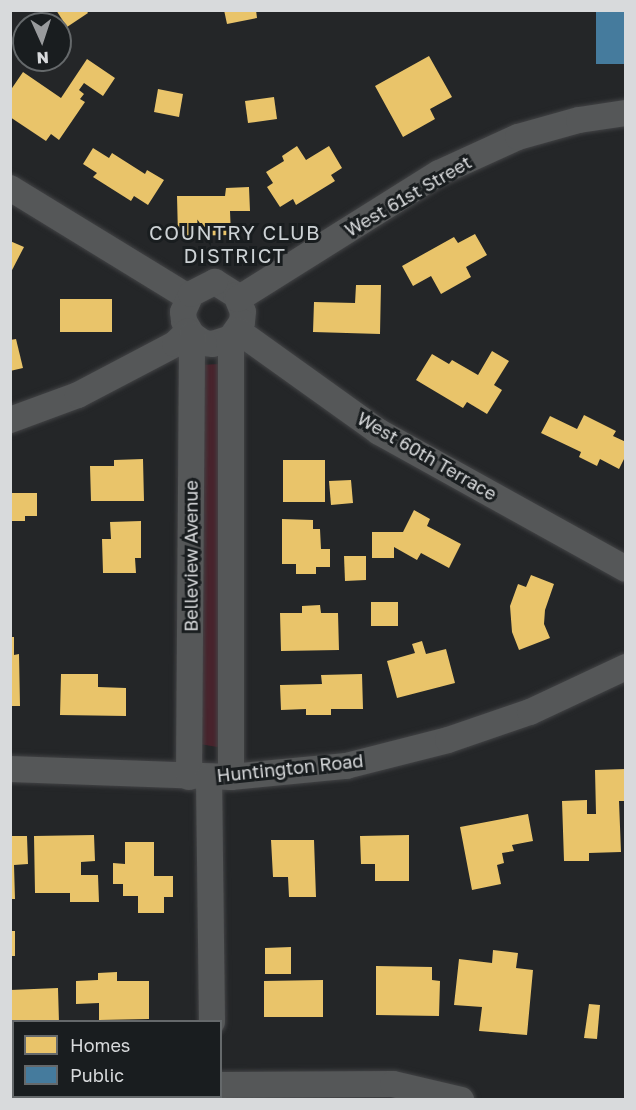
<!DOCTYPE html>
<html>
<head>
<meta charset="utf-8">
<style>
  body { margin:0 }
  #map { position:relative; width:636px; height:1110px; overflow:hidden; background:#242628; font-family:"Golos Text",sans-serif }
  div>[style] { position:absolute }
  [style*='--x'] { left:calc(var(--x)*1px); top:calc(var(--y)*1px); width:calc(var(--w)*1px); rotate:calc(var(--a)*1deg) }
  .green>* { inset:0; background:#48232c }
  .homes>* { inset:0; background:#e9c46a }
  .public>* { inset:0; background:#457b9d }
  .roads { filter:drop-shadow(0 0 2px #424345) drop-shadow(0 0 2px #424345) }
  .minor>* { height:26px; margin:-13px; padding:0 13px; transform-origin:13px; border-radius:13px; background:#555758 }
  span { translate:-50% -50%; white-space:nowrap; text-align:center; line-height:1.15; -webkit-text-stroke:6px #191d1f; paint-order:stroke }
  .street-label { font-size:18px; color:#d8dadc }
  .neighbourhood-label { font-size:20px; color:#cdd2d5; letter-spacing:1.5px }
  .frame { position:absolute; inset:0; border:12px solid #d8dadc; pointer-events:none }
  .legend { position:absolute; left:12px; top:1020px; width:210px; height:78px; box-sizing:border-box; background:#191d1f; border:2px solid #65696b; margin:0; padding:8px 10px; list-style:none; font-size:18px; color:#d8dadc }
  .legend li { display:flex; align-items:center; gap:12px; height:30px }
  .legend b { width:30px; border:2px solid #65696b }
  .north { position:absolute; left:12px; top:12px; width:60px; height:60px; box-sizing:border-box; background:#191d1f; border:2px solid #65696b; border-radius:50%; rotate:177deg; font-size:16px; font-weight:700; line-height:24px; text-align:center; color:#d8dadc }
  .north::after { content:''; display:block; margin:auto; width:21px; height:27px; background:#999b9d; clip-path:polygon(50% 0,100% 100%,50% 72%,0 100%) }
</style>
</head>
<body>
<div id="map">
  <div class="green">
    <i style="clip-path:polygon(219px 364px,222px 744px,217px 747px,200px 744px,201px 365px)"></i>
  </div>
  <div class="homes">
    <i style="clip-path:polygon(56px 10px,86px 10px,88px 13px,67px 27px)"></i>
    <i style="clip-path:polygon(224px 10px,256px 10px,257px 18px,227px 24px)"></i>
    <i style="clip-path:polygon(429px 56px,452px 97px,430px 109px,435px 119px,403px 137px,375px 86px)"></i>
    <i style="clip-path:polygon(87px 59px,115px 78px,103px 96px,84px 83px,79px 90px,84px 94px,80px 99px,85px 102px,59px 140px,51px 134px,46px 141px,10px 117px,10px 91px,23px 72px,61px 98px)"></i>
    <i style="clip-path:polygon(158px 89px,183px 94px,179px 117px,154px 112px)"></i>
    <i style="clip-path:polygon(274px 97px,277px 119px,248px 123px,245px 101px)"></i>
    <i style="clip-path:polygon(297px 146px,306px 160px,329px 146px,342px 168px,331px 175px,335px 181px,296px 205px,293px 199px,280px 207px,267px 187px,273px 183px,266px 172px,284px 161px,282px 156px)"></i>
    <i style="clip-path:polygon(93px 148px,109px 158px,112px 153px,145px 174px,147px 170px,164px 180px,148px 205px,134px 196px,131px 201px,93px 177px,97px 173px,83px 164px)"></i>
    <i style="clip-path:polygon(249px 187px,250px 211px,230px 211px,231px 235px,178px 236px,177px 196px,225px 196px,226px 188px)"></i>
    <i style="clip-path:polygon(475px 234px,487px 255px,466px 267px,471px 277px,441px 294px,431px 276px,413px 286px,402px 266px,454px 237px,458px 243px)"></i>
    <i style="clip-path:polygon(10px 241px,24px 247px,10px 274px)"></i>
    <i style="clip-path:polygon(356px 285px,381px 285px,380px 334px,313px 332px,314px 302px,355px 303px)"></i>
    <i style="clip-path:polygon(60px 299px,112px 299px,112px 332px,60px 332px)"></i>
    <i style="clip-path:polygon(16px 339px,23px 368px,10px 371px,10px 340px)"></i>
    <i style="clip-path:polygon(492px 351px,509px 361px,494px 385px,502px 390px,487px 414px,467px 402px,463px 408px,416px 380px,432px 354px,449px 364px,452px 360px,478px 375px)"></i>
    <i style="clip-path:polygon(584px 415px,616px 431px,613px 436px,626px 442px,626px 455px,619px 469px,600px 459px,597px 466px,579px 457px,581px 452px,541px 433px,550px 416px,577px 429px)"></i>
    <i style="clip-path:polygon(143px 459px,144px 501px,91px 501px,90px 466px,114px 466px,114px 460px)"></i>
    <i style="clip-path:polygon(283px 460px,325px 460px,325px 502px,283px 502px)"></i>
    <i style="clip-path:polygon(351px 480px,353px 503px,331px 505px,329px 481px)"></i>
    <i style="clip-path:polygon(10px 493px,37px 493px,37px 516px,25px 516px,25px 521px,10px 521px)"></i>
    <i style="clip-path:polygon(414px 510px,430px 519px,427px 526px,461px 544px,449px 568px,421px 553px,417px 560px,394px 547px,394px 558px,372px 558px,372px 532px,403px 532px)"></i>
    <i style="clip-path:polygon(282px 519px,313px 520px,313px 529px,320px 529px,321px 549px,330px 549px,330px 567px,316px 567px,316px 574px,296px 574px,296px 564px,282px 564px)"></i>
    <i style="clip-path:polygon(141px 521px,141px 558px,135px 558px,136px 573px,103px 573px,102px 539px,111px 539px,110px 522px)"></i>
    <i style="clip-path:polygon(344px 556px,366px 556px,366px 580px,345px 581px)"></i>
    <i style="clip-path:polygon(531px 575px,554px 584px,545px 610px,544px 624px,550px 638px,519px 650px,512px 632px,510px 606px,518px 584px,526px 587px)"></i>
    <i style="clip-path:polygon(371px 602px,398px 602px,398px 626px,371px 626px)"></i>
    <i style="clip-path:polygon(320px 605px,321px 613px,338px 613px,339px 650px,281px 651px,280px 613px,302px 613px,302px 606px)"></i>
    <i style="clip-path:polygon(10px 637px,14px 637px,14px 655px,19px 654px,20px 706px,10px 706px)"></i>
    <i style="clip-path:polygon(422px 641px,426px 654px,446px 649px,455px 683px,397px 698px,387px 661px,415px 653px,412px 644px)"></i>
    <i style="clip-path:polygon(61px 674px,98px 674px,98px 687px,126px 688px,126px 716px,60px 715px)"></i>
    <i style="clip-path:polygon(362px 674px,363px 709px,331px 709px,331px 715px,306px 715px,306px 709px,281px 710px,280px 685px,322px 684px,321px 675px)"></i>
    <i style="clip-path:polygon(626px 769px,626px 801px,619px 801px,621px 852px,589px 853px,589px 861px,564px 861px,562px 801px,587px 800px,587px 814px,596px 814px,595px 770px)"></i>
    <i style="clip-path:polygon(528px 814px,533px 841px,512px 845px,514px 851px,502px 853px,504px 863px,497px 865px,501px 884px,472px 890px,460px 827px)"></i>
    <i style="clip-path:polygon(94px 835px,95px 861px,81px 862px,81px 875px,98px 875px,99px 902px,70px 902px,70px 893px,35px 893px,34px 836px)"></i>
    <i style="clip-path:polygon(409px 835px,409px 881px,375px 881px,375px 864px,361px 864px,360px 836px)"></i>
    <i style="clip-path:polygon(10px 836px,27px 836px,28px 864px,14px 865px,15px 899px,10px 899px)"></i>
    <i style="clip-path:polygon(271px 840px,314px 840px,316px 897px,289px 897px,288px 877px,273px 877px)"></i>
    <i style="clip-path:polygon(125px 842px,154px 842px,154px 876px,173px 876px,173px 897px,164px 897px,164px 913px,138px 913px,138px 896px,123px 896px,123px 884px,113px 884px,113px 863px,125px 864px)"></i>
    <i style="clip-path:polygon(10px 931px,15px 931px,15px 956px,10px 956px)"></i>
    <i style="clip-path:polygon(291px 947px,291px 974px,265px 974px,265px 948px)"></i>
    <i style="clip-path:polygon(493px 950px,518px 953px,516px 968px,533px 970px,527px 1035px,479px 1031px,482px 1007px,454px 1005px,459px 959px,492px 963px)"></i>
    <i style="clip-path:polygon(376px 966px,432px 967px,432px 980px,440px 981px,439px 1016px,376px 1015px)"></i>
    <i style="clip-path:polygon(117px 972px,117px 981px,149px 981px,149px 1019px,99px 1020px,99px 1003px,76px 1004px,76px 981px,98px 980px,98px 973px)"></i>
    <i style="clip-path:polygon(323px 980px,323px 1017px,264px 1017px,264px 981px)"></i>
    <i style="clip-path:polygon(58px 988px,59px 1022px,14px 1022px,14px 1031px,10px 1031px,10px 990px)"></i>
    <i style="clip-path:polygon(589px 1004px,600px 1005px,597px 1039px,584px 1038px)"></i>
  </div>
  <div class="public">
    <i style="clip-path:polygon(596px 10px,626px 10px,626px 64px,596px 64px)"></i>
  </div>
  <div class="roads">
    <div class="minor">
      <i style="--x:10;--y:188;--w:209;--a:31.5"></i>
      <i style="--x:215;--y:282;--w:25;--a:32"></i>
      <i style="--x:236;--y:295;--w:18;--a:68"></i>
      <i style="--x:243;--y:312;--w:10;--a:96"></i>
      <i style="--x:242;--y:322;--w:19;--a:125"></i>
      <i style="--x:231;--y:338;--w:19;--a:162"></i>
      <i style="--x:213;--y:344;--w:9;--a:-174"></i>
      <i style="--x:204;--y:343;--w:14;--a:-146"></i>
      <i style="--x:192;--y:335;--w:16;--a:-120"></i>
      <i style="--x:184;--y:321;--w:9;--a:-96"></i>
      <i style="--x:183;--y:312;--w:20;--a:-66"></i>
      <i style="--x:191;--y:294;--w:27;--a:-27"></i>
      <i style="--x:238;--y:299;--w:237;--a:-32.1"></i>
      <i style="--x:439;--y:173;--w:87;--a:-24.5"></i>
      <i style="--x:518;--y:137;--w:63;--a:-15.6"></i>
      <i style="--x:579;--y:120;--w:48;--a:-8.5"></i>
      <i style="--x:238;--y:331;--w:173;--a:35.6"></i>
      <i style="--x:379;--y:432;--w:282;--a:29"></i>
      <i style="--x:10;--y:420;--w:72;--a:-20.2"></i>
      <i style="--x:78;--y:395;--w:110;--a:-27.7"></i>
      <i style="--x:175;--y:344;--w:18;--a:-45"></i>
      <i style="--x:10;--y:769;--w:221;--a:2.1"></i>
      <i style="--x:231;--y:777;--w:116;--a:-5.5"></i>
      <i style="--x:346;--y:766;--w:105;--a:-14.3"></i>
      <i style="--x:448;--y:740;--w:87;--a:-18.9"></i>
      <i style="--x:530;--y:712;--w:106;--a:-25.1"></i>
      <i style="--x:189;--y:777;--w:442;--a:-89.6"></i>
      <i style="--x:209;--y:777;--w:245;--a:89.3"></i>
      <i style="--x:231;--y:777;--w:439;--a:-90"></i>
      <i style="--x:220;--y:1085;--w:173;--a:-0.3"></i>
      <i style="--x:393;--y:1084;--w:70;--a:13.2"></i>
      <i style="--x:10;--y:1087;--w:4;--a:0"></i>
    </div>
  </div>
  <div class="street-label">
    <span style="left:408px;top:196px;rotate:-30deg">West 61st Street</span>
    <span style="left:427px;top:456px;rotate:30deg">West 60th Terrace</span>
    <span style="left:191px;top:556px;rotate:-90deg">Belleview Avenue</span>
    <span style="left:290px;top:768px;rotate:-6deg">Huntington Road</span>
  </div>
  <div class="neighbourhood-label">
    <span style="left:235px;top:244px">COUNTRY CLUB<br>DISTRICT</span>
  </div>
  <div class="frame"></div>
  <ul class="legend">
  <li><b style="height:16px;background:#e9c46a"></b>Homes</li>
  <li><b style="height:16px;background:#457b9d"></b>Public</li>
  </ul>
  <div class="north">N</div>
</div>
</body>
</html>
